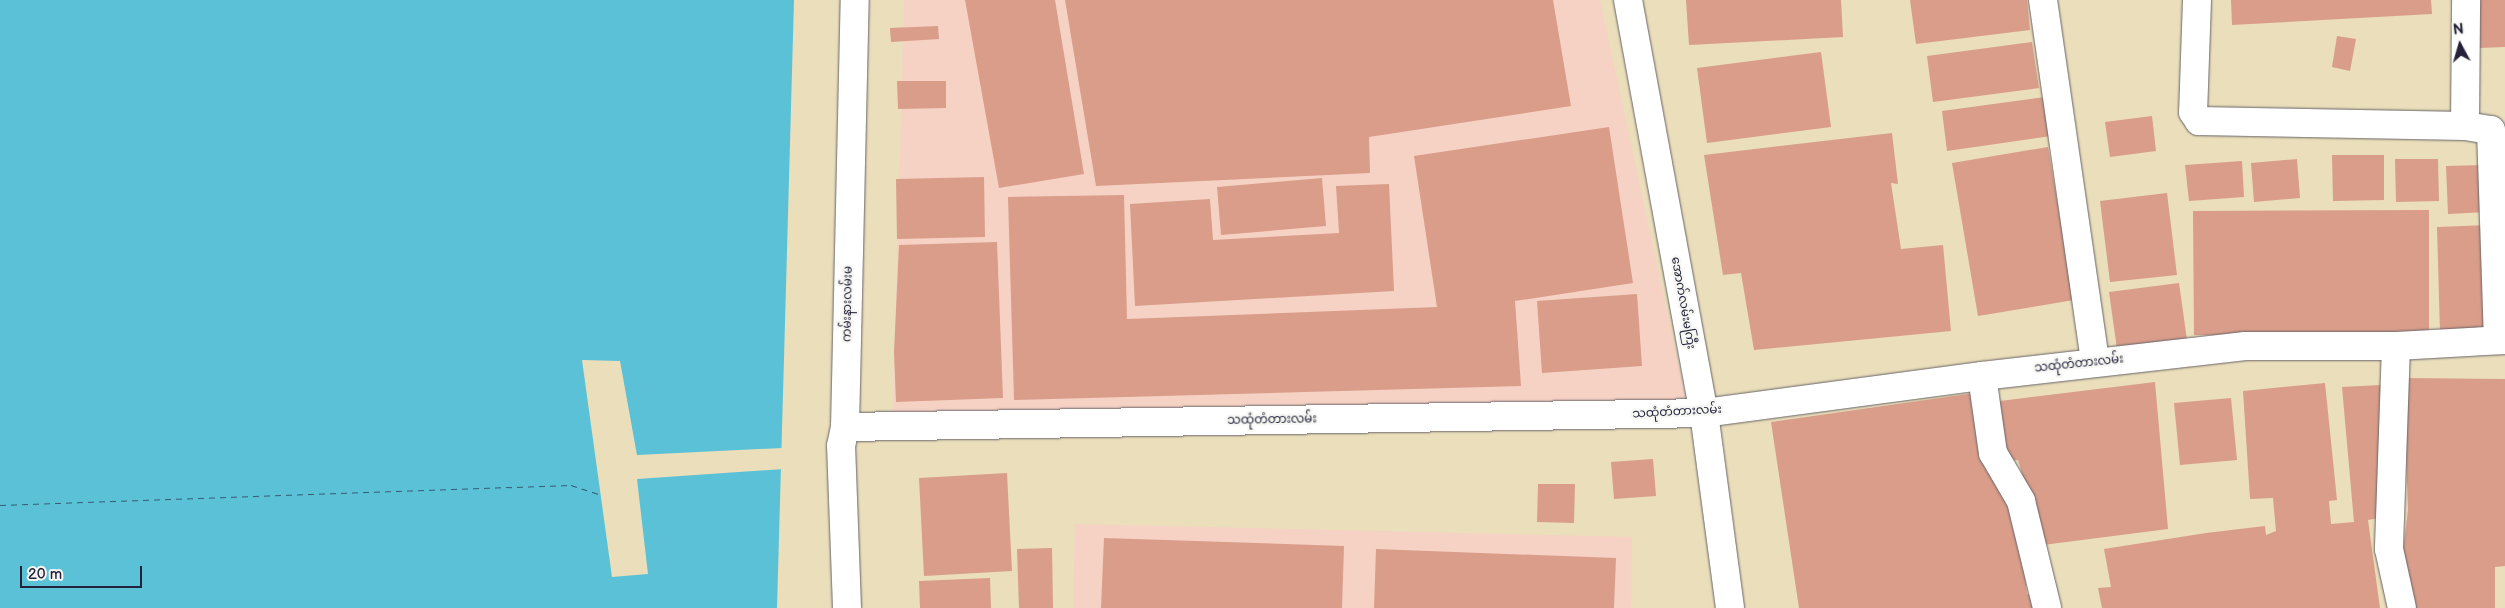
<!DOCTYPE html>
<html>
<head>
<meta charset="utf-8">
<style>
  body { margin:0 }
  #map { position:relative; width:2505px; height:608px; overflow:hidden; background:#eadebb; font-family:"Balsamiq Sans","Noto Sans Myanmar",sans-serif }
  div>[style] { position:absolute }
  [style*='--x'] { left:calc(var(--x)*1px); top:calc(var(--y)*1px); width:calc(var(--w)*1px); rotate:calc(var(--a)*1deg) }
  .built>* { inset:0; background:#f6d2c4 }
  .water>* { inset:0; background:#5ac1d7 }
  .pier>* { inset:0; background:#eadebb }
  .ferry>* { height:1px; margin-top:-0.5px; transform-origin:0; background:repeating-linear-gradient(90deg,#365a72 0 6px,transparent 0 11px) }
  .building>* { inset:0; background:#d99d8a }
  .roads { filter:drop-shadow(0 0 1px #686468) drop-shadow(0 0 1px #686468) }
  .minor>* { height:28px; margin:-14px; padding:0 14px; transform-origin:14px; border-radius:14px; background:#fff }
  .secondary>* { height:28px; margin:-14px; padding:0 14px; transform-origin:14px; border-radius:14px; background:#fff }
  span { translate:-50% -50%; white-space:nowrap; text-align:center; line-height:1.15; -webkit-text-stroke:4.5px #f6f6f2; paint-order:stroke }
  .street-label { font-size:12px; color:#22223b }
  .north { position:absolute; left:2435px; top:20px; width:50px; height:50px; -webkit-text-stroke:4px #f6f6f2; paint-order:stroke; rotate:354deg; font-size:14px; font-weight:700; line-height:20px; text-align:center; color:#22223b }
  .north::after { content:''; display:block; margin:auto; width:18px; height:22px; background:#22223b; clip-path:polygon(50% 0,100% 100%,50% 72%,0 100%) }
  .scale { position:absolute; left:20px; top:566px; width:122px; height:22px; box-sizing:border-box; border:2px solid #22223b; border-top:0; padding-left:6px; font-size:15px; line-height:18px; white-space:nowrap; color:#22223b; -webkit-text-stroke:4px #f6f6f2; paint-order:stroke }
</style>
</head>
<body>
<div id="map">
  <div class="built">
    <i style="clip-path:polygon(904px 0,1600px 0,1686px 400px,893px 427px)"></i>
    <i style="clip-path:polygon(1075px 524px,1632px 537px,1631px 608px,1073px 608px)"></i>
  </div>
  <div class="water">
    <i style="clip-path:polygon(0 0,794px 0,777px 608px,0 608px)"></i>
  </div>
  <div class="pier">
    <i style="clip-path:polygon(582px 360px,620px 361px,637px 455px,782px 448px,784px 469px,637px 479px,648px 574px,612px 577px)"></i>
  </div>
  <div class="ferry">
    <i style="--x:0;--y:505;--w:571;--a:-2.01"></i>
    <i style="--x:571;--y:485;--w:29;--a:18"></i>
  </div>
  <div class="building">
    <i style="clip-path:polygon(965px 0,1055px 0,1084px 174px,999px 188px)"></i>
    <i style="clip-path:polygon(1065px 0,1553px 0,1571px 106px,1369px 137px,1370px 173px,1096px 186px)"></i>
    <i style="clip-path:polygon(1686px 0,1841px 0,1843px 37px,1689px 45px)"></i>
    <i style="clip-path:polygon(1910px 0,2027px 0,2030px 30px,1916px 44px)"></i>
    <i style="clip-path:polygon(2231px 0,2431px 0,2432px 14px,2232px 25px)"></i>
    <i style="clip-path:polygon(2478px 0,2505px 0,2505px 47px,2479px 48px)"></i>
    <i style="clip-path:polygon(938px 26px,939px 39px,891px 42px,890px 28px)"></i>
    <i style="clip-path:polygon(2337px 36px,2356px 39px,2350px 71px,2332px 67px)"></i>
    <i style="clip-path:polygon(2032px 42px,2039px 88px,1933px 102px,1927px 56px)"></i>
    <i style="clip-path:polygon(1821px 52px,1831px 127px,1707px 143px,1697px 68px)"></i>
    <i style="clip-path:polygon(897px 81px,946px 81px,946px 108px,898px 109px)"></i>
    <i style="clip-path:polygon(2045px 97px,2051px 136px,1947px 151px,1942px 111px)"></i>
    <i style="clip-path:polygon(2152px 116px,2156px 151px,2110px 157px,2105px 122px)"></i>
    <i style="clip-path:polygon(1609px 127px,1633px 283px,1515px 301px,1521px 386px,1014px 400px,1008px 197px,1124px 195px,1127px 319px,1437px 307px,1414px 156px)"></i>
    <i style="clip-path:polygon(1892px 133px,1898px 184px,1891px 183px,1901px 249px,1943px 245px,1951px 331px,1754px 350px,1741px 273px,1723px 275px,1704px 155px)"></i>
    <i style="clip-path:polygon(2048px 147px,2074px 300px,1978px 316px,1952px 163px)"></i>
    <i style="clip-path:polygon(2332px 155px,2384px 155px,2384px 200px,2333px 201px)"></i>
    <i style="clip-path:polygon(2297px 159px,2300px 198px,2254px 202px,2251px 163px)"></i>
    <i style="clip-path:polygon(2395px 159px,2438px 159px,2439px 201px,2396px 202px)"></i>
    <i style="clip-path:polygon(2242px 161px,2244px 197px,2189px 201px,2185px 165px)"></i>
    <i style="clip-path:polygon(2485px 165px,2487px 212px,2448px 214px,2446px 166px)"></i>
    <i style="clip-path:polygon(984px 177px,985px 237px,897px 239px,896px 179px)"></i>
    <i style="clip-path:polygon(1322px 178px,1326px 226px,1221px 235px,1217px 187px)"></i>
    <i style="clip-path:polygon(1389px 184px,1394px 291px,1135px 306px,1130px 204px,1210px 199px,1213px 240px,1339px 233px,1336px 186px)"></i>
    <i style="clip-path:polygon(2167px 193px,2177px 275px,2110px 282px,2100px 201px)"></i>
    <i style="clip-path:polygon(2429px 210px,2429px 335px,2194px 335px,2193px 211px)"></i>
    <i style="clip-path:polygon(2489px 225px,2492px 331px,2440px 332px,2437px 227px)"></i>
    <i style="clip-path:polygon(997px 242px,1003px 398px,896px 402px,894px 352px,899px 245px)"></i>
    <i style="clip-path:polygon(2179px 283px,2187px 340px,2117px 349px,2109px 292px)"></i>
    <i style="clip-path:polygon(1637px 294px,1642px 366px,1542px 373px,1537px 301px)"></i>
    <i style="clip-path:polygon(2403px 378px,2505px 379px,2505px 566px,2495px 567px,2495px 608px,2410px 608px,2401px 567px,2408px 510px)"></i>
    <i style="clip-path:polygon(2155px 382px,2168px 529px,2035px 546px,2030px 501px,2018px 460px,1999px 462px,1992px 402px)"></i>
    <i style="clip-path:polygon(2325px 383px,2337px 500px,2329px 501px,2331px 524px,2354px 522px,2342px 387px,2381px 385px,2385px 517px,2368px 520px,2380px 608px,2102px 608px,2098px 588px,2111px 587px,2104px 549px,2206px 533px,2265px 526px,2266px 535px,2276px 531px,2273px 498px,2250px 499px,2243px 391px)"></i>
    <i style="clip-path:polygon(1975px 393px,2014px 494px,2027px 594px,2036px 596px,2038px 608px,1799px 608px,1771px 422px)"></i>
    <i style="clip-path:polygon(2231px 398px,2237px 460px,2180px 465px,2174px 403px)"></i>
    <i style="clip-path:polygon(1653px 459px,1656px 496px,1614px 499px,1611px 462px)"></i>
    <i style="clip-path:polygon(1007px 473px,1012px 571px,924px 576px,919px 478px)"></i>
    <i style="clip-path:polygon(1538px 484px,1575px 484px,1574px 523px,1537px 522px)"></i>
    <i style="clip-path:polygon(1104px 538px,1344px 546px,1342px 608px,1101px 608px)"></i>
    <i style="clip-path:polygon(1052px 548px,1053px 608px,1019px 608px,1017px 549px)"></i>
    <i style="clip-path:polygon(1376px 549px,1616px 558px,1614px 608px,1374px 608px)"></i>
    <i style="clip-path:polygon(990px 578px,991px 608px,920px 608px,919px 581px)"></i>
  </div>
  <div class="roads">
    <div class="minor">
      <i style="--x:2043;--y:0;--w:366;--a:81.8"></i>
      <i style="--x:2197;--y:0;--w:112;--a:92"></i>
      <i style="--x:2193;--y:112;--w:11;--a:56"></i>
      <i style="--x:2199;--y:121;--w:266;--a:1.1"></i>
      <i style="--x:2465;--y:126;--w:26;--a:9"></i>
      <i style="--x:2491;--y:130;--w:210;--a:88.1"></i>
      <i style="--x:2465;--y:126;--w:126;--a:-89.5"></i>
      <i style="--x:2396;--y:346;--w:203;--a:92"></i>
      <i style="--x:2389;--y:549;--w:60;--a:77.6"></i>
      <i style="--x:1982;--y:376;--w:78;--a:81.9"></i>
      <i style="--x:1993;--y:453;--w:56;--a:59.7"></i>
      <i style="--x:2021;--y:501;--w:110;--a:76.3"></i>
      <i style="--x:845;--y:427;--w:859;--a:-0.93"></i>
      <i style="--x:1704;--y:413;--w:280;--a:-7.6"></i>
      <i style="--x:1982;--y:376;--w:265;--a:-6.5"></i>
      <i style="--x:2245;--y:346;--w:151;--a:0"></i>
      <i style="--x:2396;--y:346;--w:109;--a:-3.2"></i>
    </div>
    <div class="secondary">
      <i style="--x:1628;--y:0;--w:420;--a:79.6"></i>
      <i style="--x:1704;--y:413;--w:197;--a:82.4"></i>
      <i style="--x:847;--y:608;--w:162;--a:-92.1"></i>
      <i style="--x:841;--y:446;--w:19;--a:-78"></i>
      <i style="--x:845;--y:427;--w:427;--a:-88.7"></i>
    </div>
  </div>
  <div class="street-label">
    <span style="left:1683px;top:303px;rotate:80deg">အောက်လမ်းမကြီး</span>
    <span style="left:848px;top:304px;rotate:-89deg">ကမ်းနားလမ်းမ</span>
    <span style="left:2079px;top:364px;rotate:-6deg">သထုံတံတားလမ်း</span>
    <span style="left:1677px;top:412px;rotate:-3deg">သထုံတံတားလမ်း</span>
    <span style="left:1272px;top:420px;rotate:-1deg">သထုံတံတားလမ်း</span>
  </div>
  <div class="north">N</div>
  <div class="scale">20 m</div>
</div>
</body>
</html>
